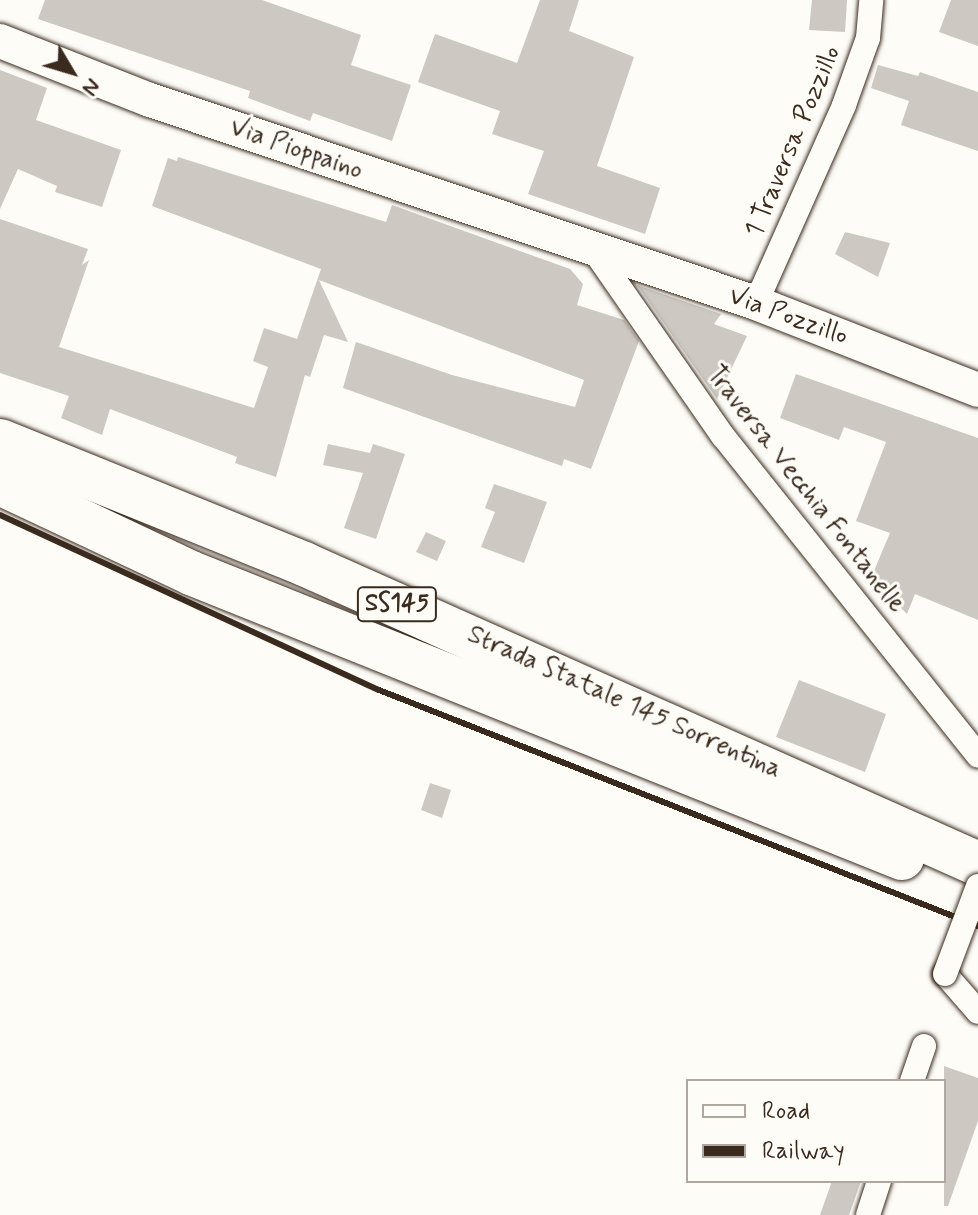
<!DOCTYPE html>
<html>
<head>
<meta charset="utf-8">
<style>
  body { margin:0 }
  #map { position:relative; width:978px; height:1215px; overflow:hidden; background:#fdfcf7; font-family:Mynerve,sans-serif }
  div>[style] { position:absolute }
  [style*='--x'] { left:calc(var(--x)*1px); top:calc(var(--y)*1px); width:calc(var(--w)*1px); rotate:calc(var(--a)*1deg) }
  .building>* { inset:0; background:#cdc8c2 }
  .roads { filter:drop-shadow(0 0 2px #3b2a1e) drop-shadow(0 0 2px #3b2a1e) }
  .street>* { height:24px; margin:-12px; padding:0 12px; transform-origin:12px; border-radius:12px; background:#fdfcf7 }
  .secondary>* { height:34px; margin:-17px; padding:0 17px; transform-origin:17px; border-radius:17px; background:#fdfcf7 }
  .highway>* { height:44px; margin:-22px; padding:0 22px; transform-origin:22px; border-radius:22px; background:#fdfcf7 }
  .rail>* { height:6px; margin:-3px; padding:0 3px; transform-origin:3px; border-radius:3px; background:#3b2a1e }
  .bridges { filter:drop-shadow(0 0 2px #3b2a1e) drop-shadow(0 0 2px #3b2a1e) }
  .street-bridge>* { height:24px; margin:-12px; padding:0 12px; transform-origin:12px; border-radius:12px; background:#fdfcf7 }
  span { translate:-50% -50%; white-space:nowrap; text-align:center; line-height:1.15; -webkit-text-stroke:6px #fdfcf7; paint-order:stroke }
  .shield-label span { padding:2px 6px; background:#fdfcf7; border:2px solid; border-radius:6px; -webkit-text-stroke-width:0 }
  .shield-label { font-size:24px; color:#3b2a1e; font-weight:700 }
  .street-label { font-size:26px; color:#3b2a1e }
  .legend { position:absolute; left:686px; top:1079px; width:260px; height:104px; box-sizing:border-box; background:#fdfcf7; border:2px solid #afa8a0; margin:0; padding:10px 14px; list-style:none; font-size:24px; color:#3b2a1e }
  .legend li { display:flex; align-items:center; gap:16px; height:40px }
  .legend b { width:40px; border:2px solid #afa8a0 }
  .north { position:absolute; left:32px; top:32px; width:80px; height:80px; -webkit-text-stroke:6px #fdfcf7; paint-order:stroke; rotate:128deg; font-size:22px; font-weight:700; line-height:32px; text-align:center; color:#3b2a1e }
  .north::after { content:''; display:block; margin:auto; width:28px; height:36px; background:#3b2a1e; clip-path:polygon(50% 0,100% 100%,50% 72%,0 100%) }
</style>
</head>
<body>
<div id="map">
  <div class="building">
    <i style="clip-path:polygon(45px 0,262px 0,361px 35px,351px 65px,411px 85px,392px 141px,313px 113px,310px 121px,248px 98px,250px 91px,38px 19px)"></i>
    <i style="clip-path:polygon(540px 0,579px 0,569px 31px,634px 57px,597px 166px,660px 188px,645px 234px,528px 194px,544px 151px,492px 134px,500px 111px,418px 82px,435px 34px,517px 63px)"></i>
    <i style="clip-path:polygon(812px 0,847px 0,845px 32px,809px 30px)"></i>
    <i style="clip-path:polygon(951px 0,978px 0,978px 46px,939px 32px)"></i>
    <i style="clip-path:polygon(878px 65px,918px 76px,920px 72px,978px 92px,978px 151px,901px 125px,909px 101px,871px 88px)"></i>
    <i style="clip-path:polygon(0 70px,47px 88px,36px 120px,121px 150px,102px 207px,55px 192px,57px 186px,18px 169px,0 209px)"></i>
    <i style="clip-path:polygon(178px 157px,386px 222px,392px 205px,570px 269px,583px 284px,577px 305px,624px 320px,639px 341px,591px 469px,564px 459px,562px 466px,343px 388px,356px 342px,452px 375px,575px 407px,584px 380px,319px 280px,348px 342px,324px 335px,310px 377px,305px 375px,276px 477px,235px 463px,237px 457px,110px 409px,102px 435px,61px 418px,69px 396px,0 373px,0 219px,88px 249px,82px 265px,89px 260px,59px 347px,254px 408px,268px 367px,253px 361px,264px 328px,297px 339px,321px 269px,152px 206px,168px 158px,177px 161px)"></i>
    <i style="clip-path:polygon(845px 232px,890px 243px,878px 277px,835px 254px)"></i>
    <i style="clip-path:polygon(637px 285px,721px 314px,714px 324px,747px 336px,717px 399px)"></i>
    <i style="clip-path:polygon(796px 374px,978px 438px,978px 620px,915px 594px,907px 614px,871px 578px,890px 533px,856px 521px,886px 442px,844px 427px,839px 440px,780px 418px)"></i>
    <i style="clip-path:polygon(328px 444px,370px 453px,373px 444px,405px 454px,376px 539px,344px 528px,363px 473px,323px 465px)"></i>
    <i style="clip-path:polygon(494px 484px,547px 502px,524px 563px,481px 547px,495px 512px,485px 508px)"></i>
    <i style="clip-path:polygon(426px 532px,446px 541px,437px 561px,416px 552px)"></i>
    <i style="clip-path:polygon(799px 680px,886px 714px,865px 772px,776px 737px)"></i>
    <i style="clip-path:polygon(430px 783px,451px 790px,442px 818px,421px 810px)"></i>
    <i style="clip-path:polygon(944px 1066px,978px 1078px,978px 1121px,948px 1206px,944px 1206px)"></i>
    <i style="clip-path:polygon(832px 1181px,861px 1181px,849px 1215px,820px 1215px)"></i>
  </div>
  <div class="roads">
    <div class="street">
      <i style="--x:595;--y:252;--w:224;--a:55.2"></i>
      <i style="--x:723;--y:436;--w:409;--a:51.4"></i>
      <i style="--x:756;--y:303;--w:217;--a:-66"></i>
      <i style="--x:844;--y:105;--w:71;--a:-70.3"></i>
      <i style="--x:868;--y:38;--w:38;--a:-85"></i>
      <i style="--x:945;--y:974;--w:50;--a:49"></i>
      <i style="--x:912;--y:1081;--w:37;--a:-71"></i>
      <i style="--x:868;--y:1215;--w:36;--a:-72"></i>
    </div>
    <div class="secondary">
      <i style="--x:0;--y:41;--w:161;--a:21.5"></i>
      <i style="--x:150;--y:100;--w:639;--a:18.52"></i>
      <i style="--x:756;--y:303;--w:238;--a:21.4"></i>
    </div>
    <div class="highway">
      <i style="--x:0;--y:441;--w:328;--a:22"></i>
      <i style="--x:304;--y:564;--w:738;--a:23.99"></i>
      <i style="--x:0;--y:483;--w:211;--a:25.2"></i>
      <i style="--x:191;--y:573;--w:766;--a:21.84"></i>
    </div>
  </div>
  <div class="rail">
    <i style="--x:0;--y:515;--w:417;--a:24.8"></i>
    <i style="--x:379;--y:690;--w:644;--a:21.5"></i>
  </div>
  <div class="bridges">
    <div class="street-bridge">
      <i style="--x:945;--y:974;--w:94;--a:-69.4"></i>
    </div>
  </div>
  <div class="shield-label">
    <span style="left:397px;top:604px">SS145</span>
  </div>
  <div class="street-label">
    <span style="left:794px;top:142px;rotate:-67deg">1 Traversa Pozzillo</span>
    <span style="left:296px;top:150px;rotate:19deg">Via Pioppaino</span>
    <span style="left:788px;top:317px;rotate:20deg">Via Pozzillo</span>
    <span style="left:805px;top:490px;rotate:52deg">Traversa Vecchia Fontanelle</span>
    <span style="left:624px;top:703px;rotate:24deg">Strada Statale 145 Sorrentina</span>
  </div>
  <ul class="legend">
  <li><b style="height:10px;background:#fdfcf7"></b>Road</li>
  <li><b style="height:10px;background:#3b2a1e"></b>Railway</li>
  </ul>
  <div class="north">N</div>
</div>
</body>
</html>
